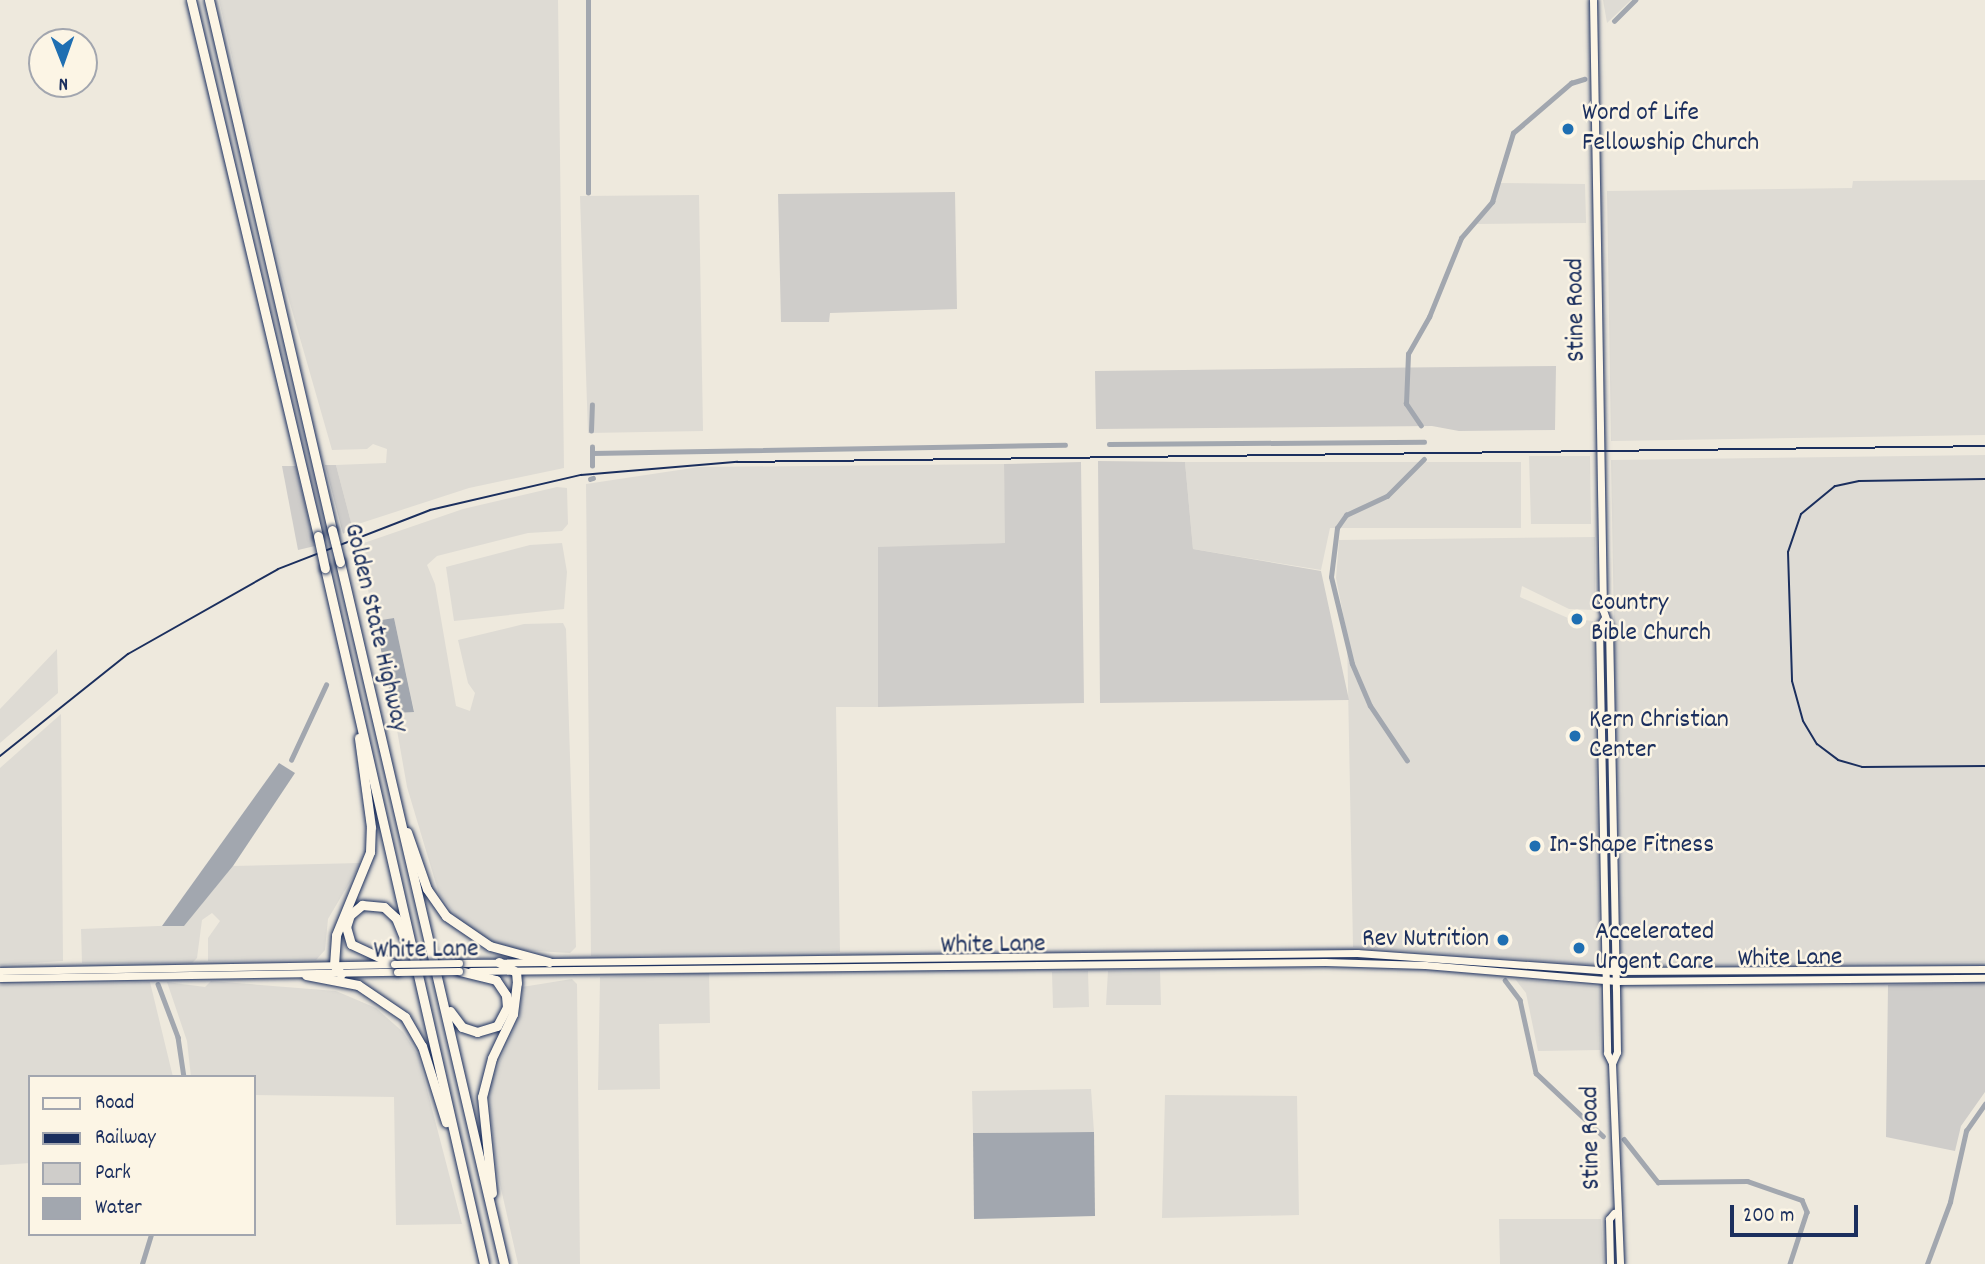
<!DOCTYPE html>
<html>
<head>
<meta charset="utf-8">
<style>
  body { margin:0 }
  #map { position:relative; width:1985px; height:1264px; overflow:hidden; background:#eee9dd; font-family:Dekko,sans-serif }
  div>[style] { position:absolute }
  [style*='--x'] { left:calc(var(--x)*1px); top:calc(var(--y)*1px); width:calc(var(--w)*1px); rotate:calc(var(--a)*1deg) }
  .built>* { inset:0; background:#dedbd4 }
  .green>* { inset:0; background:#cfcdca }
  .water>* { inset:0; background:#a2a7af }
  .canal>* { height:4.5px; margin:-2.25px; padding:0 2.25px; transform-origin:2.25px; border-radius:2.25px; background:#a2a7af }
  .roads { filter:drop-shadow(0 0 2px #1b2f5e) drop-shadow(0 0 2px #1b2f5e) }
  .secondary>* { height:7px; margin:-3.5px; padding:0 3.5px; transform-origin:3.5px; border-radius:3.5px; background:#fcf5e5 }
  .highway>* { height:9px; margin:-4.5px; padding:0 4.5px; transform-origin:4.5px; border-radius:4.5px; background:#fcf5e5 }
  .rail>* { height:2px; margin:-1px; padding:0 1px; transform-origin:1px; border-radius:1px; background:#1b2f5e }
  .bridges { filter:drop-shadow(0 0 2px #1b2f5e) drop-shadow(0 0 2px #1b2f5e) }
  .secondary-bridge>* { height:7px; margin:-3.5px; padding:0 3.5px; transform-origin:3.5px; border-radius:3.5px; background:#fcf5e5 }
  .highway-bridge>* { height:9px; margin:-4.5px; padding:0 4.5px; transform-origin:4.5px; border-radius:4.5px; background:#fcf5e5 }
  .dots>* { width:19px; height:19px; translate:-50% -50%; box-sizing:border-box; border:4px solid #fcf5e5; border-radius:50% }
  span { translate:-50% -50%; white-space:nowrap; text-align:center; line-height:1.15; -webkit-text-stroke:5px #fcf5e5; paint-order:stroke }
  .poi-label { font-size:26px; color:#1b2f5e }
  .left { translate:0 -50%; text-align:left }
  .right { translate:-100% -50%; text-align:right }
  .street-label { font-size:26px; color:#1b2f5e }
  .legend { position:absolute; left:28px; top:1075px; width:228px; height:161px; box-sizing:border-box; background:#fcf5e5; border:2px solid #a2a6af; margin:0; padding:9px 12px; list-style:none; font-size:21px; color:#1b2f5e }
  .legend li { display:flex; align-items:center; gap:14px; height:35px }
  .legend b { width:35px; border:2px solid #a2a6af }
  .north { position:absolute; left:28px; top:28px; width:70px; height:70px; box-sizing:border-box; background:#fcf5e5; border:2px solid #a2a6af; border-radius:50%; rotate:179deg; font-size:19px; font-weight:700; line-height:28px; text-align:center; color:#1b2f5e }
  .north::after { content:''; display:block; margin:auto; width:24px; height:32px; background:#1f6fb2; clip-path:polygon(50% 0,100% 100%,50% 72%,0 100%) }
  .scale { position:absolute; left:1730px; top:1205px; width:128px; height:32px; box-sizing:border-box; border:4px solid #1b2f5e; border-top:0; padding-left:9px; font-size:21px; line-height:24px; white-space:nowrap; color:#1b2f5e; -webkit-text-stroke:5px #fcf5e5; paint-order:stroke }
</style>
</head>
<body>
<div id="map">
  <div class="built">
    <i style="clip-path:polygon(219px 0,558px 0,564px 468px,469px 488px,352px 526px,336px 465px,386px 463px,387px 449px,373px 444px,367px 449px,332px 450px,281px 272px)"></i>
    <i style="clip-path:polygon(1603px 0,1631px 0,1607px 23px)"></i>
    <i style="clip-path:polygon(1985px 180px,1985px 435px,1611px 441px,1607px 191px,1852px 188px,1853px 181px)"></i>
    <i style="clip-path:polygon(1496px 183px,1585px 184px,1586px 223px,1475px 224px,1489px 204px)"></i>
    <i style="clip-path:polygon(699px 195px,703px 431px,588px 433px,580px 196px)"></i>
    <i style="clip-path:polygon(1985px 455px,1985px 962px,1620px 966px,1611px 460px)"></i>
    <i style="clip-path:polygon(1529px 456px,1590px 456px,1591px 524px,1531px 524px)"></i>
    <i style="clip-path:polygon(1185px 462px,1521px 462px,1521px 528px,1330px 528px,1321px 570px,1193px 549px)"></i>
    <i style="clip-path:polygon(1004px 464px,1006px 543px,878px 548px,878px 707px,836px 707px,840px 952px,591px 956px,586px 484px,699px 467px)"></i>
    <i style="clip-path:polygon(557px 487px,567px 488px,568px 524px,562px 531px,528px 533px,437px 556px,427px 565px,435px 584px,456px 706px,470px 711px,475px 693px,468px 683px,458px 640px,524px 624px,563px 623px,566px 629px,576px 947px,570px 953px,520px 950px,490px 941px,460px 921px,439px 894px,407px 787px,394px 713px,414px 711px,394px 618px,375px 621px,358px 545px,463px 509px)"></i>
    <i style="clip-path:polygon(1595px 537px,1595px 610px,1569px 609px,1522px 586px,1520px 597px,1568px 618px,1593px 621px,1600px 965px,1353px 947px,1347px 634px,1336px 578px,1339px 540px)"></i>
    <i style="clip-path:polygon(562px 543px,567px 572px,564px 609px,454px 621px,446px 567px,530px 545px)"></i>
    <i style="clip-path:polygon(57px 649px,58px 693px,0 743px,0 709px)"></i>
    <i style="clip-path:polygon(61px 714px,63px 961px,0 965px,0 768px)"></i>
    <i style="clip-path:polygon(361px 863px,328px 919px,325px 950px,316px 960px,208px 961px,208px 938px,220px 921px,212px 913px,202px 920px,197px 958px,192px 963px,82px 963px,81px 929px,184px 925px,233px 866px)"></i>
    <i style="clip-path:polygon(1160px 970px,1161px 1005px,1106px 1005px,1108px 971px)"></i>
    <i style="clip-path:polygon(1088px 971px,1089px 1007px,1053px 1008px,1052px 972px)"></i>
    <i style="clip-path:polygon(709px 973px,710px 1023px,659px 1024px,660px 1089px,598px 1090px,600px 977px)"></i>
    <i style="clip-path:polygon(572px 979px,577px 984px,580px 1264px,518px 1264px,497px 1171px,488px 1089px,520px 1015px,522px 987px)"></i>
    <i style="clip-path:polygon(1515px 979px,1600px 987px,1600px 1050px,1538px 1051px,1526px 993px)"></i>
    <i style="clip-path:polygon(211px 981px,336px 991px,376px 1008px,403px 1032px,418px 1055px,462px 1224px,396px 1225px,394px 1097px,254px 1095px,254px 1077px,191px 1077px,187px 1041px,167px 982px,205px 987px)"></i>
    <i style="clip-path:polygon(150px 982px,173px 1077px,30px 1077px,30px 1163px,0 1165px,0 985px)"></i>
    <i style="clip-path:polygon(1091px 1089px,1094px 1132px,973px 1133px,972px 1091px)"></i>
    <i style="clip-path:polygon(1165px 1095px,1297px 1096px,1299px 1215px,1162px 1218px)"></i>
    <i style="clip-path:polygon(1499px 1219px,1601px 1219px,1604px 1264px,1500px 1264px)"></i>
  </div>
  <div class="green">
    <i style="clip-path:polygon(955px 192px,957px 309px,830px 313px,829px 322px,781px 322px,778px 194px)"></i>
    <i style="clip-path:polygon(1556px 366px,1555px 430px,1459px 431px,1432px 426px,1096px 429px,1095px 371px)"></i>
    <i style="clip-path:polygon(1098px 461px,1185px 462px,1193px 549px,1321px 571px,1349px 700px,1100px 703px)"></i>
    <i style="clip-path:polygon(1081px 462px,1084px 703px,878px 707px,878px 547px,1005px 543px,1004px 464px)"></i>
    <i style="clip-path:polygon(325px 465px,336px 465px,352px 526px,343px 534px)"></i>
    <i style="clip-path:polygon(282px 466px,296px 466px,315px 546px,298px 550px)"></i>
    <i style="clip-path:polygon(1985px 982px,1985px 1092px,1961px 1126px,1955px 1151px,1886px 1137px,1888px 985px)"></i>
  </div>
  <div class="water">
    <i style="clip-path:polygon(394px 618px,414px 712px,394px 713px,375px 621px)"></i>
    <i style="clip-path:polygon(279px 763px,295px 773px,233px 866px,184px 926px,162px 926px)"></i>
    <i style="clip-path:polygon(1094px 1132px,1095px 1216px,974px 1219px,973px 1133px)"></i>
  </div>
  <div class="canal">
    <i style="--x:1614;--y:21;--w:30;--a:-45"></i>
    <i style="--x:588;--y:193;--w:192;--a:-90"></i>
    <i style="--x:1421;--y:426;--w:27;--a:-124"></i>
    <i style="--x:1406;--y:404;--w:50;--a:-87.7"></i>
    <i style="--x:1408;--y:354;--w:43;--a:-60.4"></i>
    <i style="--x:1429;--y:317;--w:85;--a:-67.9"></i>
    <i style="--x:1461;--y:238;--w:48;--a:-49.3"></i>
    <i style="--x:1492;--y:202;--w:72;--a:-73.1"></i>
    <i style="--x:1513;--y:133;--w:77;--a:-40.8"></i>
    <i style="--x:1571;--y:83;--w:14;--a:-17"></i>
    <i style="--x:591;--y:431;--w:26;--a:-88"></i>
    <i style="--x:1109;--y:444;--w:315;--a:-0.4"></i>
    <i style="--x:592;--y:453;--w:473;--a:-1"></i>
    <i style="--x:592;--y:466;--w:19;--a:-90"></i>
    <i style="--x:590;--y:479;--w:3;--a:-18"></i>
    <i style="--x:291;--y:760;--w:83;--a:-65"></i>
    <i style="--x:1407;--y:761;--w:66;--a:-123.9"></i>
    <i style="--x:1370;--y:706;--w:46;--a:-113.2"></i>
    <i style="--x:1352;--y:664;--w:89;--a:-103.6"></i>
    <i style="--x:1331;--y:577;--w:49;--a:-83"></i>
    <i style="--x:1337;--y:528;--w:16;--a:-55"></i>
    <i style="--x:1346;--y:515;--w:45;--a:-24.9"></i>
    <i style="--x:1387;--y:496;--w:52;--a:-45"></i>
    <i style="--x:1505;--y:980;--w:25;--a:53"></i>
    <i style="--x:1520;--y:1000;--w:75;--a:77.6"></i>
    <i style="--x:1536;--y:1073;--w:92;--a:43.2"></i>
    <i style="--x:158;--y:984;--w:57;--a:69.3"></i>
    <i style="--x:178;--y:1037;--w:40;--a:81.5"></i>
    <i style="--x:1624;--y:1139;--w:55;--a:51.7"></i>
    <i style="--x:1658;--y:1182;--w:89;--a:-0.6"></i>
    <i style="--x:1747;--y:1181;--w:58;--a:19.1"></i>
    <i style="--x:1802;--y:1200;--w:13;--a:67"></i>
    <i style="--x:1807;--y:1212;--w:55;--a:108.1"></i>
    <i style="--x:142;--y:1264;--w:31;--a:-73"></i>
    <i style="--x:1927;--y:1264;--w:66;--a:-69.6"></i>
    <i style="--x:1950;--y:1202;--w:73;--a:-77.3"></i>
    <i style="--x:1966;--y:1131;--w:33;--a:-55"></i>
  </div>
  <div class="roads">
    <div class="secondary">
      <i style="--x:1593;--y:0;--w:610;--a:89.06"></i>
      <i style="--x:1603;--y:610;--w:18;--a:71"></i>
      <i style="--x:1609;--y:627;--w:362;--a:88.9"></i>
      <i style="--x:1616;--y:989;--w:63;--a:89.1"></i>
      <i style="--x:1617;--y:1052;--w:12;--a:114"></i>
      <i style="--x:1604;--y:619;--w:9;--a:122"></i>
      <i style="--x:1599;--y:627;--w:426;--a:88.9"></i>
      <i style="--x:1607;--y:1053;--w:11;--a:63"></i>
      <i style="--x:1612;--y:1063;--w:201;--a:87.7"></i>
      <i style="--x:459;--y:963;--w:898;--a:-0.64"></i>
      <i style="--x:1357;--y:953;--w:260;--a:4"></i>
      <i style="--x:1616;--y:971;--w:369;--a:-0.3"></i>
      <i style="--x:0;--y:971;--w:391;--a:-1"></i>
      <i style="--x:471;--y:971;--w:854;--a:-0.6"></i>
      <i style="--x:1325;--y:962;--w:100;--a:1.7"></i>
      <i style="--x:1425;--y:965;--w:192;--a:4.8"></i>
      <i style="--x:1616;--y:981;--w:369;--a:-0.5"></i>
      <i style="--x:0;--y:978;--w:397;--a:-0.9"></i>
      <i style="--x:1610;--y:1264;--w:45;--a:-91.3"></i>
      <i style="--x:1609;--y:1219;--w:8;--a:-50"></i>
    </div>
    <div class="highway">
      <i style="--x:191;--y:0;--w:551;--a:76.67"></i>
      <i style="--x:209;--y:0;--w:544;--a:76.93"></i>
      <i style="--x:340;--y:562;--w:721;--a:76.85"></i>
      <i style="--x:325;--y:568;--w:714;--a:77.13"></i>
      <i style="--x:407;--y:832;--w:60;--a:70.7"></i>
      <i style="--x:427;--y:889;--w:33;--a:55"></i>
      <i style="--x:446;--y:916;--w:53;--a:34.3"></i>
      <i style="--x:490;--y:946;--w:61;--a:15.2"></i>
      <i style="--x:394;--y:964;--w:47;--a:-155.1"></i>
      <i style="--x:351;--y:944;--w:18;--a:-106"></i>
      <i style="--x:346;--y:927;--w:13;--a:-72"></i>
      <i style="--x:350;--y:915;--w:16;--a:-40"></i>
      <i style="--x:362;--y:905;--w:22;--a:5"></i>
      <i style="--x:384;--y:907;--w:16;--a:43"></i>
      <i style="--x:396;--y:918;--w:22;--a:68"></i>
      <i style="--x:341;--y:974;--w:11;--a:-128"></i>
      <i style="--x:334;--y:965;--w:30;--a:-86"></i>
      <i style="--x:336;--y:935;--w:90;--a:-67.7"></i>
      <i style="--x:370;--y:852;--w:25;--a:-88"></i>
      <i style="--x:371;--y:827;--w:90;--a:-97.7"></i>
      <i style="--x:306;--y:975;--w:53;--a:10.9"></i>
      <i style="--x:358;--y:985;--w:57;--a:34.2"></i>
      <i style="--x:405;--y:1017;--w:34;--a:60"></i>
      <i style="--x:422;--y:1046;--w:80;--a:72.5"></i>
      <i style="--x:450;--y:1011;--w:20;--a:53"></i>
      <i style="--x:462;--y:1027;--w:16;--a:18"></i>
      <i style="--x:477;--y:1032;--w:21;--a:-17"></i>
      <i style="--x:497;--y:1026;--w:21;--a:-62"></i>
      <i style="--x:507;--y:1007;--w:12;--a:-95"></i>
      <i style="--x:506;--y:995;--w:18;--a:-124"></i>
      <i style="--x:496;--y:980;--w:38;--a:-166"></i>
      <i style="--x:492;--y:1193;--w:97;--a:-95.9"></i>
      <i style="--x:482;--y:1097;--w:40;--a:-75.6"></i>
      <i style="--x:492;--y:1058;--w:49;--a:-64.5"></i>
      <i style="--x:513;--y:1014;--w:31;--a:-83"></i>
      <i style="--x:517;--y:983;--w:11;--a:-95"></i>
      <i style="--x:516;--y:972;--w:20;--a:-150"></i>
    </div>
  </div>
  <div class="rail">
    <i style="--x:1985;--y:479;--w:126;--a:179.1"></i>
    <i style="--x:1859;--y:481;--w:25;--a:168"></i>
    <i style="--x:1835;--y:486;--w:44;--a:140.5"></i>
    <i style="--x:1801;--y:514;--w:40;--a:108.9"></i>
    <i style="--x:1788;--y:552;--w:129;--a:88.2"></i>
    <i style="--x:1792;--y:681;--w:41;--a:74.6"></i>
    <i style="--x:1803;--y:721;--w:27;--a:59"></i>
    <i style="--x:1817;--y:744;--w:26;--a:37"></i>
    <i style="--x:1838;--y:760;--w:25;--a:16"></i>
    <i style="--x:1862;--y:767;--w:123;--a:-0.5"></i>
    <i style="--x:0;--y:756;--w:164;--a:-38.6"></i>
    <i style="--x:128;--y:654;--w:172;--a:-29.5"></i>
    <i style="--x:278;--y:569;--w:163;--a:-21.2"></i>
    <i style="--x:430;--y:510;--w:155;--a:-13.1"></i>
    <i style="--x:581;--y:475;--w:157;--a:-4.8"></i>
    <i style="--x:737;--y:462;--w:1248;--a:-0.73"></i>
  </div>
  <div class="bridges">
    <div class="secondary-bridge">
      <i style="--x:394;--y:964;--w:65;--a:-0.9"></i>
      <i style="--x:397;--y:972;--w:62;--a:-0.9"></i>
    </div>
    <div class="highway-bridge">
      <i style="--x:332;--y:530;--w:33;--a:76"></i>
      <i style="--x:318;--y:536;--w:33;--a:78"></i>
    </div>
  </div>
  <div class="dots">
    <i style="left:1568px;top:129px;background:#1f6fb2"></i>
    <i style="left:1577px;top:619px;background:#1f6fb2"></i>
    <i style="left:1575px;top:736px;background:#1f6fb2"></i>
    <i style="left:1535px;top:846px;background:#1f6fb2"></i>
    <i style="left:1503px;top:940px;background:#1f6fb2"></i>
    <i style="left:1579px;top:948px;background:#1f6fb2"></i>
  </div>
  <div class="poi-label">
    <span class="left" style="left:1582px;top:129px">Word of Life<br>Fellowship Church</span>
    <span class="left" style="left:1591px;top:619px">Country<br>Bible Church</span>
    <span class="left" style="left:1589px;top:736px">Kern Christian<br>Center</span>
    <span class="left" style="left:1549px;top:846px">In-Shape Fitness</span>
    <span class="left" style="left:1595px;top:948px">Accelerated<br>Urgent Care</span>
    <span class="right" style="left:1489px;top:940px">Rev Nutrition</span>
  </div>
  <div class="street-label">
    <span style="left:1577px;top:310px;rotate:-91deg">Stine Road</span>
    <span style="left:375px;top:628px;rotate:77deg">Golden State Highway</span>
    <span style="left:993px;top:946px;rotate:-1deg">White Lane</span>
    <span style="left:426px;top:951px;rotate:-1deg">White Lane</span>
    <span style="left:1790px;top:959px;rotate:-1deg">White Lane</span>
    <span style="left:1592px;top:1138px;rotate:-91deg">Stine Road</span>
  </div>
  <ul class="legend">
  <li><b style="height:9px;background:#fcf5e5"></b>Road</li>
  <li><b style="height:9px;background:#1b2f5e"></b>Railway</li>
  <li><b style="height:19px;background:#cfcdca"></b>Park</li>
  <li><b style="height:19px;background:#a2a7af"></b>Water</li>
  </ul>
  <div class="north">N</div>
  <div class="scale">200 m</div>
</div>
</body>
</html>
